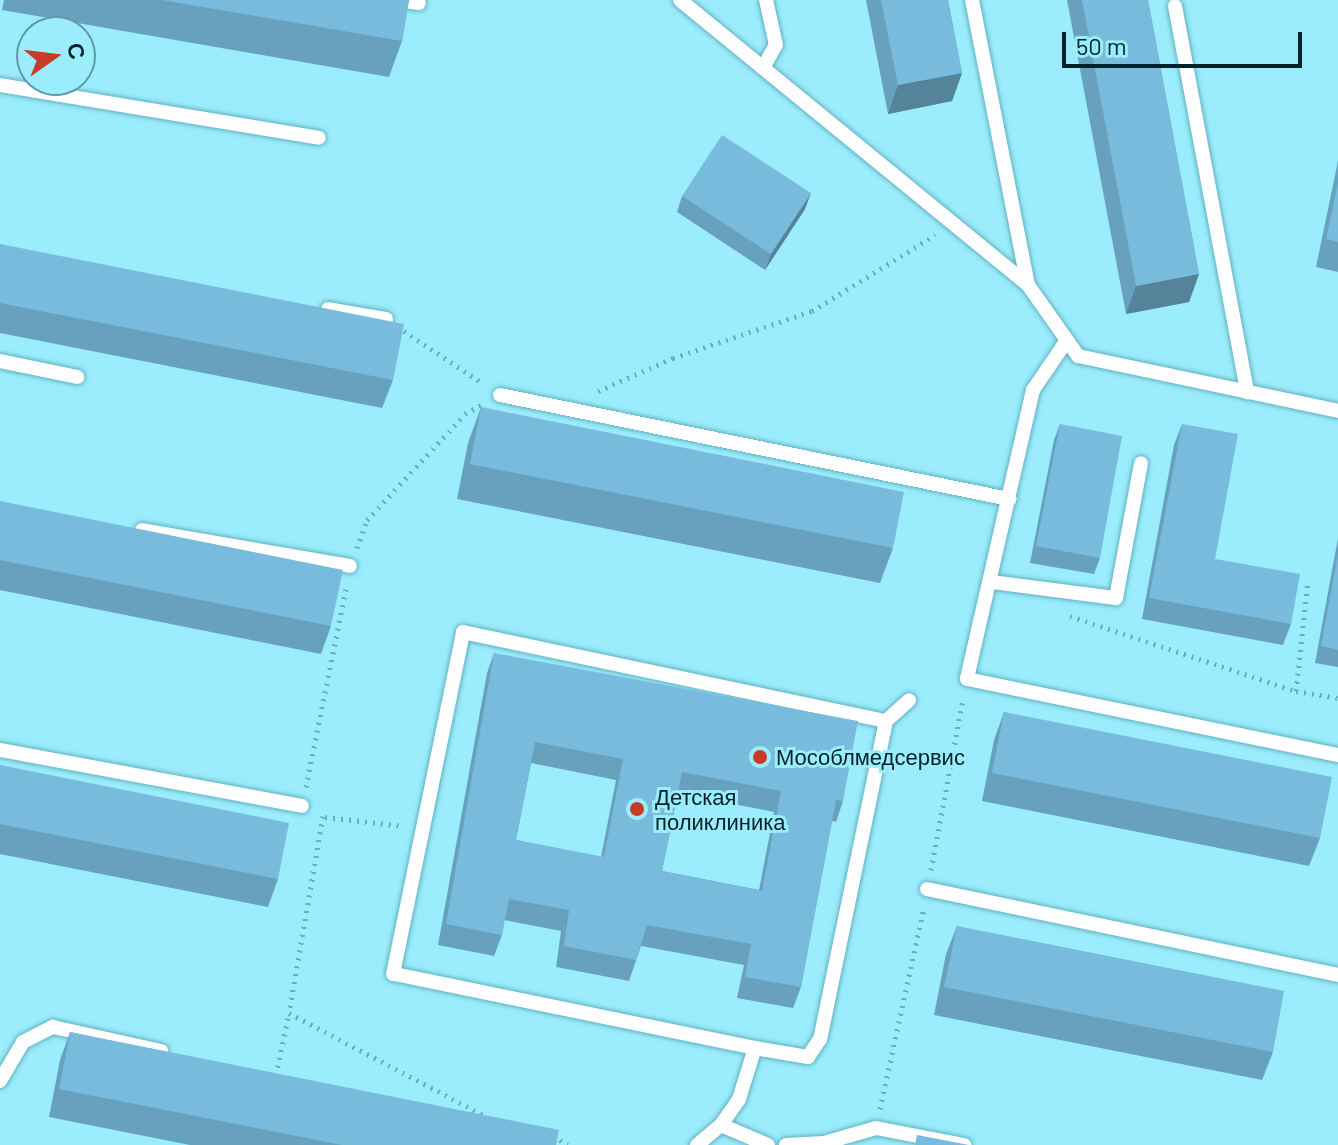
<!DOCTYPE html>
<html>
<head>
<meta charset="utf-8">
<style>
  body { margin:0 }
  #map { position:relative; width:1338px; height:1145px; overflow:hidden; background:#9becfc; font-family:Barlow,sans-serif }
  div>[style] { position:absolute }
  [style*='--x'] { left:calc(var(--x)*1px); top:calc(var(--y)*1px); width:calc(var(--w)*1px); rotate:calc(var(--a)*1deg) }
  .path>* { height:5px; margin-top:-2.5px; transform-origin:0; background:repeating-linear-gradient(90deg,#6baebb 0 2px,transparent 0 8px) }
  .roads { filter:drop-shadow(0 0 2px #60b2c1) drop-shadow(0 0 2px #60b2c1) }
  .service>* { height:14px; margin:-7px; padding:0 7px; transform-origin:7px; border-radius:7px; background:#fff }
  .wall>* { inset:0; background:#68a1bd }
  .shaded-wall>* { inset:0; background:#55839a }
  .building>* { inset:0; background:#79bbdc }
  .dots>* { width:22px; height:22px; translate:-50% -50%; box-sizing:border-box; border:4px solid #9becfc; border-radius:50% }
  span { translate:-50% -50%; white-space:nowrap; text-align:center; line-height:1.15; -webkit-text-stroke:6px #9becfc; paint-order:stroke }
  .poi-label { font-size:22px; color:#002228 }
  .left { translate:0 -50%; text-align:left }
  .north { position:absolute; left:16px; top:16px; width:80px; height:80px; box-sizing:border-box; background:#9becfc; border:2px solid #5d9ba7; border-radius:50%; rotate:76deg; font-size:22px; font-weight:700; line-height:32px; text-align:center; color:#002228 }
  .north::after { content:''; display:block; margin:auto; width:28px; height:36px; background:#c73b27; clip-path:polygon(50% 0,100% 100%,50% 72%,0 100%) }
  .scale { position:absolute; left:1062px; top:32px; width:240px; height:36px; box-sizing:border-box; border:4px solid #002228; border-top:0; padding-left:10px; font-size:24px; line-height:28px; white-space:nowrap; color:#002228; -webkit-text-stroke:6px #9becfc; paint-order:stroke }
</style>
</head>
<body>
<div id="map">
  <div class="path">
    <i style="--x:404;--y:331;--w:94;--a:33.7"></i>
    <i style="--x:598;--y:391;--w:82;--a:-23.7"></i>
    <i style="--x:673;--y:358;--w:147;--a:-18.7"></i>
    <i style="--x:812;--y:311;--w:145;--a:-31.7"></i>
    <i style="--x:357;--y:548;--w:30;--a:-70"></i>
    <i style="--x:367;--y:520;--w:144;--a:-47.2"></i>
    <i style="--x:465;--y:414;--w:20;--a:-30"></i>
    <i style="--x:1070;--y:616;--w:238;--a:18.4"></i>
    <i style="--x:1296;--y:691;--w:43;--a:9.5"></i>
    <i style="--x:1296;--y:691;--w:111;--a:-83.8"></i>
    <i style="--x:306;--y:787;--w:202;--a:-78.6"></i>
    <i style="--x:323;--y:816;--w:200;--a:99.8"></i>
    <i style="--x:289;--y:1013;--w:224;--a:27.7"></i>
    <i style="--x:325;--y:817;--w:79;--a:6.6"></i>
    <i style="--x:931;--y:870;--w:174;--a:-79.4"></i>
    <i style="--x:276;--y:1075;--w:63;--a:-78.2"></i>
    <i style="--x:880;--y:1109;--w:203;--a:-77.7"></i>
    <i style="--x:553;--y:1136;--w:17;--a:31"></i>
  </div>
  <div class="roads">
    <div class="service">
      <i style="--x:399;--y:0;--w:20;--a:9"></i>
      <i style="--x:680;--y:0;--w:450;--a:39.3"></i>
      <i style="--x:1028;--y:285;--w:87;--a:54.8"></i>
      <i style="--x:1078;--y:356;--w:266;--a:11.9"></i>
      <i style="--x:972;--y:0;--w:290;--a:78.9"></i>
      <i style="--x:1175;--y:6;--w:393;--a:79.4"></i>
      <i style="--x:763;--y:68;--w:26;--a:-61"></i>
      <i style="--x:776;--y:45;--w:46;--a:-102.5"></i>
      <i style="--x:0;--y:85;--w:323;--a:9.4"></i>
      <i style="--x:328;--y:309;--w:59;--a:9.8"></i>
      <i style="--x:1065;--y:343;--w:57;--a:124.2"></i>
      <i style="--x:1033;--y:390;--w:296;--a:102.9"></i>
      <i style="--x:967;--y:679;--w:379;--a:11.6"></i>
      <i style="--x:0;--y:361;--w:79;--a:11.7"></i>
      <i style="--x:500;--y:395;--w:520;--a:11.55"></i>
      <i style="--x:142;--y:530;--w:211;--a:9.8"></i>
      <i style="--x:992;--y:582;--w:125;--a:7.4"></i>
      <i style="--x:1116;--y:598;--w:137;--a:-79.5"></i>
      <i style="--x:886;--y:721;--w:31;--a:-42"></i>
      <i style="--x:0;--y:750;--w:307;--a:10.5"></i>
      <i style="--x:927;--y:889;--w:420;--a:11.8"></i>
      <i style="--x:0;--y:1081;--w:45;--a:-59.5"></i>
      <i style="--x:23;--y:1042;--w:34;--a:-27"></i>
      <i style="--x:53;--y:1027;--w:111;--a:12.5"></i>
      <i style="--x:721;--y:1125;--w:32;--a:-55"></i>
      <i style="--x:739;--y:1099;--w:53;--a:-72.6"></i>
      <i style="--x:755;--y:1048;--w:369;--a:-168.4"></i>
      <i style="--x:393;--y:974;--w:349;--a:-78.4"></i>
      <i style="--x:463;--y:632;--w:432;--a:11.9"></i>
      <i style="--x:886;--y:721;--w:325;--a:101.7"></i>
      <i style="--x:820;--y:1039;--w:22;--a:124"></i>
      <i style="--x:808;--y:1057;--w:54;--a:-170.4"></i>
      <i style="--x:697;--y:1145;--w:31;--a:-40"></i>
      <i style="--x:721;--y:1125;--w:51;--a:23.1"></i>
      <i style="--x:786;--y:1145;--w:38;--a:-3"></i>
      <i style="--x:824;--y:1143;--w:54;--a:-16.1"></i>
      <i style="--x:876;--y:1128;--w:90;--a:10.9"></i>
    </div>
  </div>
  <div class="wall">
    <i style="clip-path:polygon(4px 0,409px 0,402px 41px,389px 77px,2px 10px)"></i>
    <i style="clip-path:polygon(866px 0,948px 0,962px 73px,952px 101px,888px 114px)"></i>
    <i style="clip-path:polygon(1067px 0,1148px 0,1199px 274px,1189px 302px,1126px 314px)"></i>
    <i style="clip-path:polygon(1338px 161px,1338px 272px,1316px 267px)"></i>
    <i style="clip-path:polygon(682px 196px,805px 209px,765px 270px,677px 212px)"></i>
    <i style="clip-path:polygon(0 244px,393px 380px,382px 408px,0 333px)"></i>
    <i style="clip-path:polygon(481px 407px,893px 548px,880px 583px,457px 499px,468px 443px)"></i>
    <i style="clip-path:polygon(1060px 424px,1100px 558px,1094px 574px,1030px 563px,1054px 440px)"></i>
    <i style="clip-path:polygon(1182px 424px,1215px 559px,1291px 624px,1283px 645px,1142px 619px,1174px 445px)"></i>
    <i style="clip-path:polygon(0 501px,331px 626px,321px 654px,0 590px)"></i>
    <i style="clip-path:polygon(1338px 538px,1338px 667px,1315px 663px)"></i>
    <i style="clip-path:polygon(evenodd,494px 653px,843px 801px,836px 822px,832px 821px,801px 987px,793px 1008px,737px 998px,744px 965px,641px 946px,629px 981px,556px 967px,561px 931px,504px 920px,502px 935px,494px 956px,438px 945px,487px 673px,494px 653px,531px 763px,616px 780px,601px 857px,516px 840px,531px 763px,494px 653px,678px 793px,774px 812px,759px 890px,662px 871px,678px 793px)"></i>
    <i style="clip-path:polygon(1004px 712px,1320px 838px,1309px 866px,982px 801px,994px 740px)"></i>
    <i style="clip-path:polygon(0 765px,278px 879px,268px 907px,0 854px)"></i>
    <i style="clip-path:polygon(957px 926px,1273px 1052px,1262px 1080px,934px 1015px,946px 954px)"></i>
    <i style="clip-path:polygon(70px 1032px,556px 1145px,190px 1145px,49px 1117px,60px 1060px)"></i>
  </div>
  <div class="shaded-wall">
    <i style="clip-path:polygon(962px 73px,952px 101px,888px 114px,898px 85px)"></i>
    <i style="clip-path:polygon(811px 193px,805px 209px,765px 270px,771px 254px)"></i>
    <i style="clip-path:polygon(1199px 274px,1189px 302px,1126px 314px,1136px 286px)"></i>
  </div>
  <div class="building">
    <i style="clip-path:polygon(162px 0,409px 0,402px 41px)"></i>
    <i style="clip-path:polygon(881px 0,948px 0,962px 73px,898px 85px)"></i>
    <i style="clip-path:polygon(1082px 0,1148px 0,1199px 274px,1136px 286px)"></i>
    <i style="clip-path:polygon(722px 135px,811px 193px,771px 254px,682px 196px)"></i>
    <i style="clip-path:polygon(1338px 183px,1338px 242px,1326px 239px)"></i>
    <i style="clip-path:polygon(0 244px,404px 324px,393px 380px,0 303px)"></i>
    <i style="clip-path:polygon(481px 407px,904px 492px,893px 548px,470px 464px)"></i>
    <i style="clip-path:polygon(1060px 424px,1122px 436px,1100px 558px,1036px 546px)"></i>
    <i style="clip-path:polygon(1182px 424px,1238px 434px,1215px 559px,1300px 574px,1291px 624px,1149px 598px)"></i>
    <i style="clip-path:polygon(0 501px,343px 570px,331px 626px,0 560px)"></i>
    <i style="clip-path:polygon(1338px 554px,1338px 650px,1321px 646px)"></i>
    <i style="clip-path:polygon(evenodd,494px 653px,858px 721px,843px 801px,836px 800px,801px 987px,745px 977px,751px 944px,647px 925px,636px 960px,564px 946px,569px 910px,509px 899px,502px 935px,446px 924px,494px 653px,535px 742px,623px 759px,604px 857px,516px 840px,535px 742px,494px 653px,682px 772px,781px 791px,762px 891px,662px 871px,682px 772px)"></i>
    <i style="clip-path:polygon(1004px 712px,1332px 777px,1320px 838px,992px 773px)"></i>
    <i style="clip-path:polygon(0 765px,289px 823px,278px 879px,0 824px)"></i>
    <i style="clip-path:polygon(957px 926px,1284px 991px,1273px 1052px,944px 987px)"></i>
    <i style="clip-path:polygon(70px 1032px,559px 1130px,556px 1145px,342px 1145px,59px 1089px)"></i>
    <i style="clip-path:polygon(917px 1135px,969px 1145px,915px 1145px)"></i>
  </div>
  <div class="dots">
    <i style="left:760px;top:757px;background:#c73b27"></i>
    <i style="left:637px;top:809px;background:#c73b27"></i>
  </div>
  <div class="poi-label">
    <span class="left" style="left:776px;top:757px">Мособлмедсервис</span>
    <span class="left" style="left:655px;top:809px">Детская<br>поликлиника</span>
  </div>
  <div class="north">С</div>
  <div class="scale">50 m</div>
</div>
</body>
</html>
